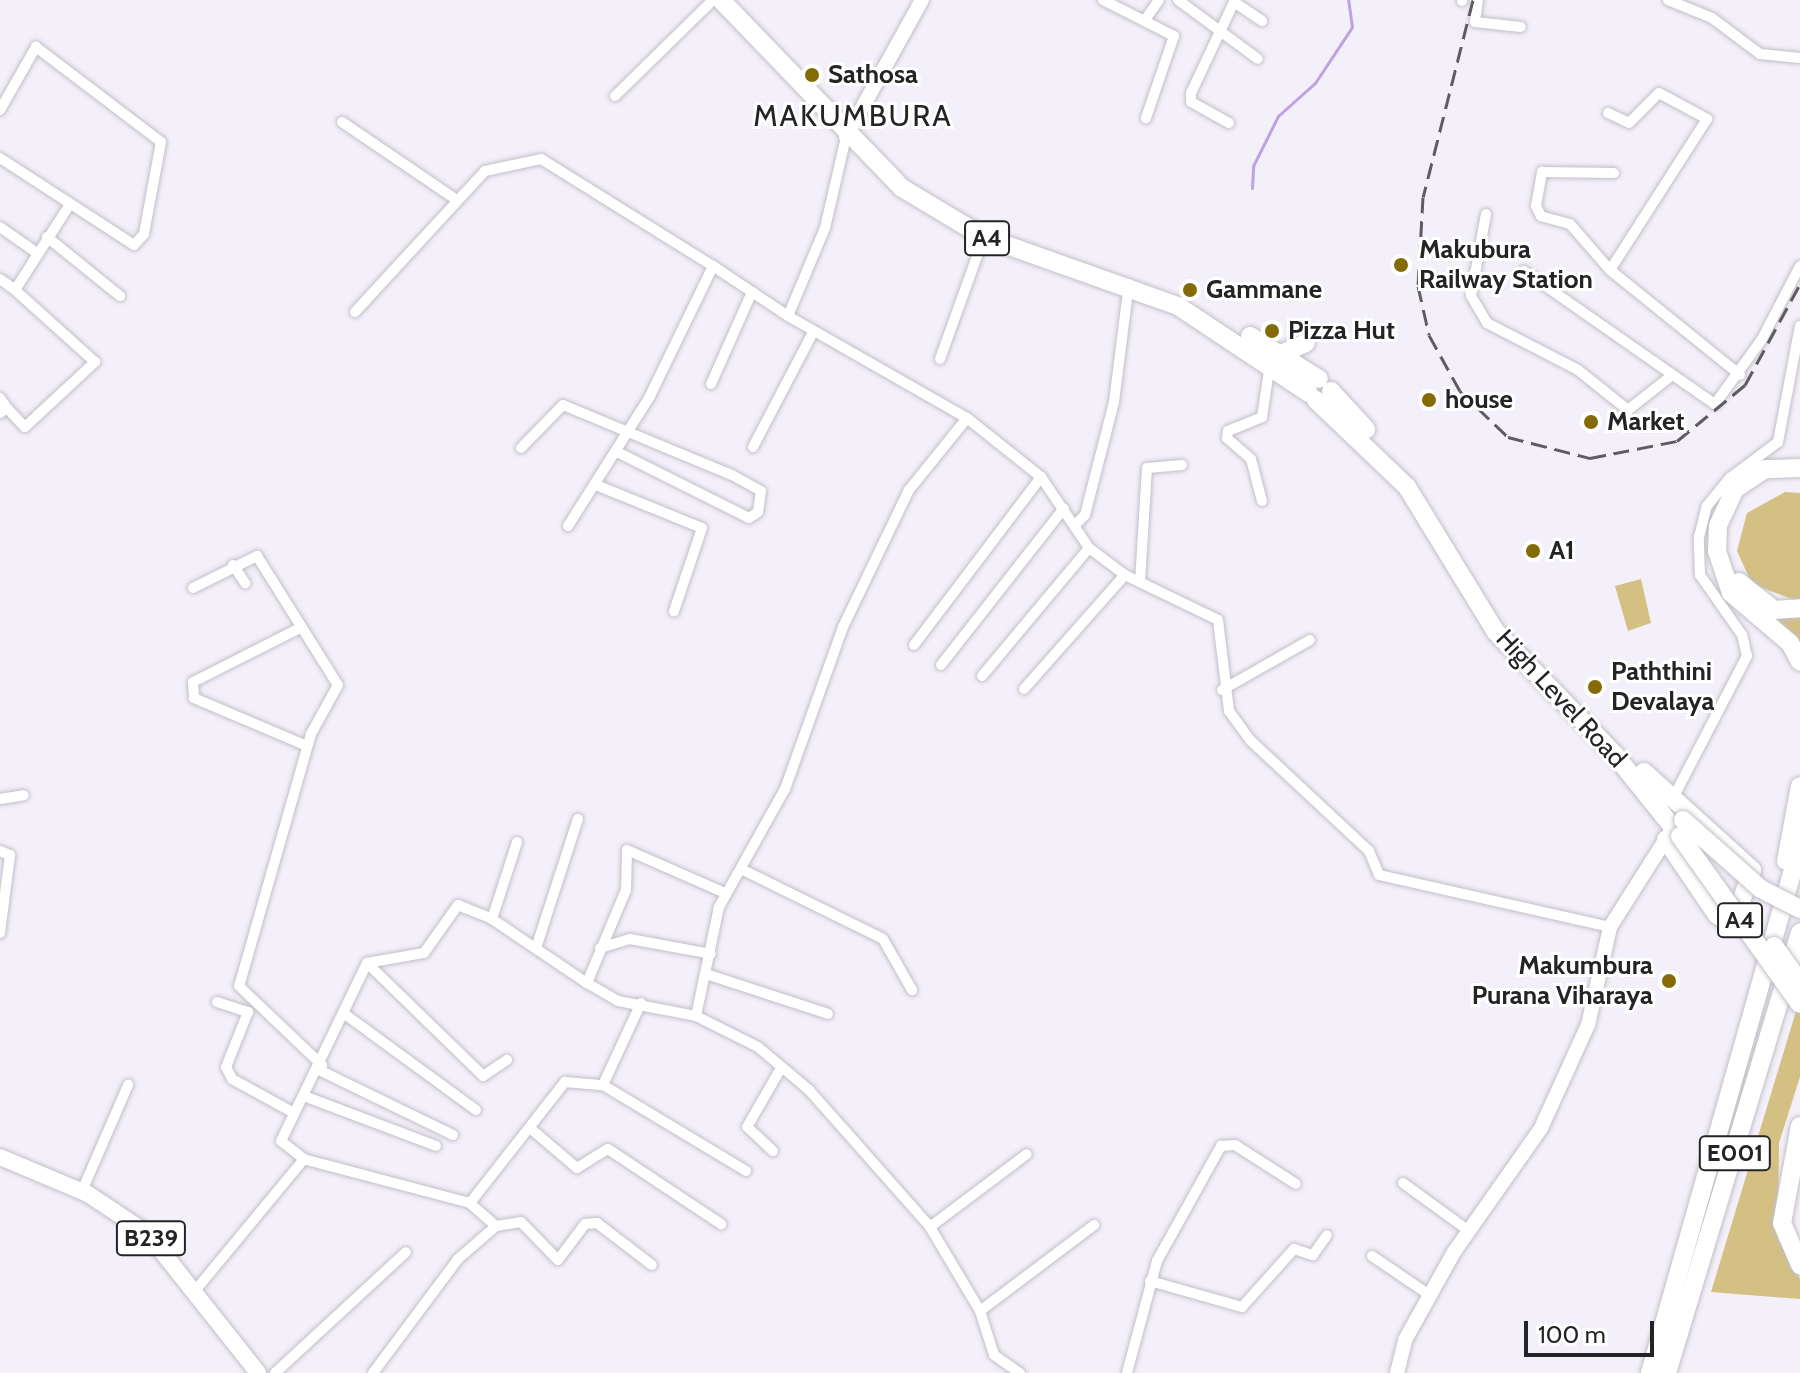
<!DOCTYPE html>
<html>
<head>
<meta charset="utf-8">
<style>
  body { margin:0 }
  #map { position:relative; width:1800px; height:1373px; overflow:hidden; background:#f4f0f9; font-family:Cabin,sans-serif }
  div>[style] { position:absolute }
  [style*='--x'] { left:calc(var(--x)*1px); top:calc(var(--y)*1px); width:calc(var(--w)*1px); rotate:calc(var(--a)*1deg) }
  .green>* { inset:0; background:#d4c082 }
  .stream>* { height:3px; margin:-1.5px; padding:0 1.5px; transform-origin:1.5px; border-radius:1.5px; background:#bea3e1 }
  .roads { filter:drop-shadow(0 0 2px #c2bfc7) drop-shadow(0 0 2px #c2bfc7) }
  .street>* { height:10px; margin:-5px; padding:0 5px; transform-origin:5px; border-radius:5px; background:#fff }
  .secondary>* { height:14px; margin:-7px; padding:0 7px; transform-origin:7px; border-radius:7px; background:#fff }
  .primary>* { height:16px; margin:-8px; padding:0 8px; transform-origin:8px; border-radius:8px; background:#fff }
  .highway>* { height:18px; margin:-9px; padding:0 9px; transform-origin:9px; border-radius:9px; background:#fff }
  .rail>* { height:3px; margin-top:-1.5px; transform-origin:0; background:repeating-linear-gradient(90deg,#5e5c61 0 16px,transparent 0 24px) }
  .bridges { filter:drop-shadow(0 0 2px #c2bfc7) drop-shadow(0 0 2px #c2bfc7) }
  .highway-bridge>* { height:18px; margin:-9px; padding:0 9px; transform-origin:9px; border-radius:9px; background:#fff }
  .dots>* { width:22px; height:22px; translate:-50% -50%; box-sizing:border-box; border:4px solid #fff; border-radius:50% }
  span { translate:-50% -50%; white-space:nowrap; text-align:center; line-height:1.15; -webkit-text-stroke:6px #fff; paint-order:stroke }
  .shield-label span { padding:2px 6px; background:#fff; border:2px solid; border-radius:6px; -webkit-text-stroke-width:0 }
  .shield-label { font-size:24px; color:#242326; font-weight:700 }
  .poi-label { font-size:26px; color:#242326; font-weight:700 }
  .left { translate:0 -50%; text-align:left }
  .right { translate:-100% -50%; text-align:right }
  .street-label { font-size:26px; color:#242326 }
  .quarter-label { font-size:30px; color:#242326; letter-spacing:2px }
  .scale { position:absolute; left:1524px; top:1321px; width:130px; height:36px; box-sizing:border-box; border:4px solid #242326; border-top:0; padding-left:10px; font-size:24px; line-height:28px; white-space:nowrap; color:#242326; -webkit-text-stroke:6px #fff; paint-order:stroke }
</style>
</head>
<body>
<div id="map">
  <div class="green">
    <i style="clip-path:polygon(1785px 492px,1800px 493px,1800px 602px,1752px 584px,1737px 551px,1747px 513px)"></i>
    <i style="clip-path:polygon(1641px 579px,1651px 623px,1628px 631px,1615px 586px)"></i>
    <i style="clip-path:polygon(1760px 608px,1800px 617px,1800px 643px,1788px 631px)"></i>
    <i style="clip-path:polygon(1800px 998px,1800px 1077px,1779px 1143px,1778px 1239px,1800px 1279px,1800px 1299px,1711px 1292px)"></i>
  </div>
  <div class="stream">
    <i style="--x:1252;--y:188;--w:22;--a:-87"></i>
    <i style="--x:1253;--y:166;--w:56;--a:-63.4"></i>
    <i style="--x:1278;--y:116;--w:50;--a:-41.7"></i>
    <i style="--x:1315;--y:83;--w:67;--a:-56.5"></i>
    <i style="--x:1352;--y:27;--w:27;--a:-98"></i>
  </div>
  <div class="roads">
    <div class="street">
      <i style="--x:1103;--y:0;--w:80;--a:26.9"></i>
      <i style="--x:1174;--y:36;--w:87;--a:108.9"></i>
      <i style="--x:1178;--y:0;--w:99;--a:36.4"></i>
      <i style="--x:1478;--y:0;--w:22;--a:98"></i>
      <i style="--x:1475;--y:22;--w:46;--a:6.2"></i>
      <i style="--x:1668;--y:0;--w:48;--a:22.2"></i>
      <i style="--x:1712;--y:18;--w:60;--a:36.9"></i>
      <i style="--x:1760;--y:54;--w:40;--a:5.7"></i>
      <i style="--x:1462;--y:1;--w:1;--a:-90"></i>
      <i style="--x:1145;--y:20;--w:24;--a:-55"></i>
      <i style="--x:615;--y:96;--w:137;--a:-44.4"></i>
      <i style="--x:0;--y:110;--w:73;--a:-60.3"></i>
      <i style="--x:36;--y:47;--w:157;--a:37.2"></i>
      <i style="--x:161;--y:142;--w:94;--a:100.5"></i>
      <i style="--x:144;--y:234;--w:15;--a:132"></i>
      <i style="--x:134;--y:245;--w:160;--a:-147"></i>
      <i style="--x:1608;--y:113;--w:23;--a:25"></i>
      <i style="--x:1629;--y:123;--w:42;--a:-45"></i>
      <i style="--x:1659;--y:93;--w:55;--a:28.4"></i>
      <i style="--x:1707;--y:119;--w:179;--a:122.7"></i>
      <i style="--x:1610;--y:270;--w:167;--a:38.9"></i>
      <i style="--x:342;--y:122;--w:135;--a:34.2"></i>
      <i style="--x:1229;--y:123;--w:43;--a:-151.1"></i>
      <i style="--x:1191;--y:102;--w:9;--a:-90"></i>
      <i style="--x:1191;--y:93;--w:101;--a:-64.7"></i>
      <i style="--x:1234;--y:2;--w:34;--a:34"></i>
      <i style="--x:846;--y:137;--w:93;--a:103"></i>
      <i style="--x:825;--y:228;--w:95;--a:112.8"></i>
      <i style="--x:788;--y:316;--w:206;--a:29.7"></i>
      <i style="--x:967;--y:418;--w:95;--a:38.6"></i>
      <i style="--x:1041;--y:477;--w:86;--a:55.9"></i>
      <i style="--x:1089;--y:548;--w:45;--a:36.9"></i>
      <i style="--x:1125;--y:575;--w:103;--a:25.8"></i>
      <i style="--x:1218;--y:620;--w:92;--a:83.1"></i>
      <i style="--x:1229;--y:711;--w:36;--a:54"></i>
      <i style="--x:1250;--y:740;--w:163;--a:43"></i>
      <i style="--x:1369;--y:851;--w:26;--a:67"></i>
      <i style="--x:1379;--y:875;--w:237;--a:12.7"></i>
      <i style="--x:1486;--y:214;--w:83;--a:100.4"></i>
      <i style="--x:1471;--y:296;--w:31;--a:59"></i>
      <i style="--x:1487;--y:323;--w:102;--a:27.3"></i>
      <i style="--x:1578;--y:370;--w:64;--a:38.7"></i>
      <i style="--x:1628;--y:410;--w:55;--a:-38.3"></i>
      <i style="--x:0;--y:227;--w:45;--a:35.1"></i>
      <i style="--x:47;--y:237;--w:94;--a:38.9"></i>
      <i style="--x:1610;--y:270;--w:61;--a:-131"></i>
      <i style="--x:1570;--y:224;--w:30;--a:-165"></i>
      <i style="--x:1541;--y:216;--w:11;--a:-117"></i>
      <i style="--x:1536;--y:206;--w:35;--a:-80"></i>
      <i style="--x:1542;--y:172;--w:72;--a:0.8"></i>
      <i style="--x:1524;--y:271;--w:233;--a:34.9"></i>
      <i style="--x:1715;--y:404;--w:80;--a:-54.1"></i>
      <i style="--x:1762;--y:339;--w:82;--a:-62.5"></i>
      <i style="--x:0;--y:279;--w:19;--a:36"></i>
      <i style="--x:355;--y:312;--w:192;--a:-47.3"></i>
      <i style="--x:485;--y:171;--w:57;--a:-12.1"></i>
      <i style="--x:541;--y:159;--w:203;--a:31.9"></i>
      <i style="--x:940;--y:359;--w:130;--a:-70.2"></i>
      <i style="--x:711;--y:384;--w:101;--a:-66"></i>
      <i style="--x:0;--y:398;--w:12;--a:55"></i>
      <i style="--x:7;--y:408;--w:9;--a:144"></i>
      <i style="--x:7;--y:408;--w:26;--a:47"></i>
      <i style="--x:25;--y:427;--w:96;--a:-42.9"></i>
      <i style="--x:95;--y:362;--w:108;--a:-138"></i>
      <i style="--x:15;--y:290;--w:102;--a:-57.4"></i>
      <i style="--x:753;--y:447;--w:127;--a:-62.4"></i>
      <i style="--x:521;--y:448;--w:60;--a:-45.7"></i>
      <i style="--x:563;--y:405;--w:183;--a:22.5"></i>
      <i style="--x:732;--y:475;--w:33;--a:29"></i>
      <i style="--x:761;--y:491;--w:21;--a:98"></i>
      <i style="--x:758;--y:512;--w:11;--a:146"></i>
      <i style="--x:749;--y:518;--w:148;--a:-153.4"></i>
      <i style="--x:596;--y:485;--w:114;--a:22.1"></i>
      <i style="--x:702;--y:528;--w:88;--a:108.6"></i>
      <i style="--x:1262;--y:501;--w:43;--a:-104.7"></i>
      <i style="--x:1251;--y:459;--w:32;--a:-139"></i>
      <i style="--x:1227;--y:438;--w:7;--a:-82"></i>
      <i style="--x:1228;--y:431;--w:37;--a:-22"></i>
      <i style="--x:1262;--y:417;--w:54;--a:-81.4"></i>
      <i style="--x:1075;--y:525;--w:14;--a:-45"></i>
      <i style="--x:1085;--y:515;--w:117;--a:-75.6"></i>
      <i style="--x:1114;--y:402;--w:119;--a:-82.8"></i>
      <i style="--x:568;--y:526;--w:151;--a:-57.7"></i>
      <i style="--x:649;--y:398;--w:147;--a:-64.1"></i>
      <i style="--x:713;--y:266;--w:90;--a:33.7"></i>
      <i style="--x:233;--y:565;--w:22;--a:56"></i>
      <i style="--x:1140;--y:582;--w:114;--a:-86.5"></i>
      <i style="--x:1147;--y:468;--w:35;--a:-5"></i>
      <i style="--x:193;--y:588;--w:72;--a:-26.6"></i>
      <i style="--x:257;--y:556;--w:152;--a:57.9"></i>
      <i style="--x:338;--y:685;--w:56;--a:118.9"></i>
      <i style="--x:311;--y:734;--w:262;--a:105.9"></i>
      <i style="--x:239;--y:986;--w:115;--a:43.6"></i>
      <i style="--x:300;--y:628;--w:120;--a:153.2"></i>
      <i style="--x:193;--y:682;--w:16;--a:86"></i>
      <i style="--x:194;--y:698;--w:123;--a:23"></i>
      <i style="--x:914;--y:645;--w:211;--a:-52.9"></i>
      <i style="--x:941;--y:665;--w:199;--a:-51.9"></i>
      <i style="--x:982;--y:676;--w:167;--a:-50.1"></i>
      <i style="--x:1024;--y:689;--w:152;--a:-48.5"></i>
      <i style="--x:1222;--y:690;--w:101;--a:-29.6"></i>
      <i style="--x:0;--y:799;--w:24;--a:-9"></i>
      <i style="--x:1671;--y:802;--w:165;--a:-62.5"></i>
      <i style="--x:1747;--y:656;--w:22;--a:-103"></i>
      <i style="--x:1742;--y:635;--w:73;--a:-125"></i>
      <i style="--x:1700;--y:575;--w:38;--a:-92"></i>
      <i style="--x:1699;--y:537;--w:32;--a:-76"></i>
      <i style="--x:1707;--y:506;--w:36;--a:-51"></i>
      <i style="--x:1730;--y:478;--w:60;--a:-36.9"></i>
      <i style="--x:1778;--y:442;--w:118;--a:-79.3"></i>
      <i style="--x:0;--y:851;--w:11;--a:22"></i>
      <i style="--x:10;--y:855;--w:79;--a:97.3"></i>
      <i style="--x:741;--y:869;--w:158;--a:26.2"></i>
      <i style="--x:883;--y:939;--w:59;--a:60.4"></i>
      <i style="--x:725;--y:893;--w:107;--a:-156.3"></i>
      <i style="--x:627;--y:850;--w:40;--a:91.4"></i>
      <i style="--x:626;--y:890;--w:101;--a:112.8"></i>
      <i style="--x:587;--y:983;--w:36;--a:30"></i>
      <i style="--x:618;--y:1001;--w:79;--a:10.9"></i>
      <i style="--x:696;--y:1016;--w:69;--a:26.6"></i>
      <i style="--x:758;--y:1047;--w:67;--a:40.1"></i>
      <i style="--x:809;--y:1090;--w:183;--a:48.5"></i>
      <i style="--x:930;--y:1227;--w:98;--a:59.2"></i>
      <i style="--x:980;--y:1311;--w:46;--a:72.3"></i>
      <i style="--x:994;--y:1355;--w:32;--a:35"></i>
      <i style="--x:492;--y:919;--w:81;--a:-72"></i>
      <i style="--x:536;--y:948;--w:136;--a:-72"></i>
      <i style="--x:600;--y:948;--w:31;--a:-17"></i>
      <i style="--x:630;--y:939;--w:82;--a:10.5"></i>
      <i style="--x:367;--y:963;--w:162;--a:44.2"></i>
      <i style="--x:483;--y:1076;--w:29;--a:-34"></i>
      <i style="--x:709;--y:975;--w:125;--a:18.1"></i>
      <i style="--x:217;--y:1002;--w:33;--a:18"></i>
      <i style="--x:248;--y:1012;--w:59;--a:111.8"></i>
      <i style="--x:226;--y:1067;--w:13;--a:63"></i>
      <i style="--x:232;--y:1079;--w:71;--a:28.7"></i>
      <i style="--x:641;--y:1003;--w:90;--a:114.9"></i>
      <i style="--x:603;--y:1085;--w:167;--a:31"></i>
      <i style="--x:346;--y:1015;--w:161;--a:36.2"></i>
      <i style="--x:696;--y:1016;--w:111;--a:-78.1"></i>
      <i style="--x:719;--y:907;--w:135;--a:-60.8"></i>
      <i style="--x:785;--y:789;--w:172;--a:-70.3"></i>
      <i style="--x:843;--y:627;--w:152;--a:-64.3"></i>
      <i style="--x:909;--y:490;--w:92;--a:-51.1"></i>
      <i style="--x:319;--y:1070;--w:149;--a:25.9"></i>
      <i style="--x:304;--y:1096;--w:141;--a:20.7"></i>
      <i style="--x:530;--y:1128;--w:62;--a:40.4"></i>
      <i style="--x:577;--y:1168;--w:36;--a:-32"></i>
      <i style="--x:608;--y:1149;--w:136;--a:33.6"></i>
      <i style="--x:773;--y:1151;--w:35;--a:-137"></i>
      <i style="--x:747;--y:1127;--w:68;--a:-60"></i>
      <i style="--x:1403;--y:1183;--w:82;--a:36"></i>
      <i style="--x:82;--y:1191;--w:116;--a:-66.5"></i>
      <i style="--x:470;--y:1203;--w:154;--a:-51.9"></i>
      <i style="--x:565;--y:1082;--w:38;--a:5"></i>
      <i style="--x:496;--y:1226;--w:25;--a:-9"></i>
      <i style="--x:521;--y:1222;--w:53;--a:45.8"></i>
      <i style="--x:558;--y:1260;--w:45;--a:-53.1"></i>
      <i style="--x:585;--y:1224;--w:12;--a:-5"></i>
      <i style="--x:597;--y:1223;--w:69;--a:37.4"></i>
      <i style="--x:930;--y:1227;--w:121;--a:-37"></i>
      <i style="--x:1372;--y:1256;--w:71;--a:34.1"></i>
      <i style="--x:1150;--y:1281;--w:96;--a:15.8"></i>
      <i style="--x:1242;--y:1307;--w:78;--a:-48.1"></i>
      <i style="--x:1294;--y:1249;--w:20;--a:18"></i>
      <i style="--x:1313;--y:1255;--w:24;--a:-55"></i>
      <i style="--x:194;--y:1292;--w:173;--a:-50.4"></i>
      <i style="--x:980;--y:1311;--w:143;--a:-37"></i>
      <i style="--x:275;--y:1373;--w:178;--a:-42.7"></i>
      <i style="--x:373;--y:1373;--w:142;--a:-53.3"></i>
      <i style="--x:458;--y:1259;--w:50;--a:-41"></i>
      <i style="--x:496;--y:1226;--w:35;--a:-139"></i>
      <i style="--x:470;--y:1203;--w:172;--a:-165.2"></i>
      <i style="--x:304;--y:1159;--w:29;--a:-142"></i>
      <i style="--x:281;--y:1141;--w:198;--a:-64.2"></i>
      <i style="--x:367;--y:963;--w:58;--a:-10"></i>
      <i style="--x:424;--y:953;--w:59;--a:-54.7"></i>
      <i style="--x:458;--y:905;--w:37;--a:22"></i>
      <i style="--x:492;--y:919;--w:115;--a:34"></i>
      <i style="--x:1127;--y:1373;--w:116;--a:-75"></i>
      <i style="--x:1157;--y:1261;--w:132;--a:-60.9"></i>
      <i style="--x:1221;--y:1146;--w:14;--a:-4"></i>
      <i style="--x:1235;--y:1145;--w:72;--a:32.6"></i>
    </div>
    <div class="secondary">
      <i style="--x:846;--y:137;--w:157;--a:-61"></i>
      <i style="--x:1397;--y:1373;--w:34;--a:-76"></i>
      <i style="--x:1405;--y:1340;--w:101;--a:-60.9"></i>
      <i style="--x:1454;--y:1252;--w:151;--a:-54.9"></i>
      <i style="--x:1541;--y:1128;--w:113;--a:-65.5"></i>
      <i style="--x:1588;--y:1025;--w:100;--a:-77.3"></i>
      <i style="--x:1610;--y:927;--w:110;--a:-57.6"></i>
    </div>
    <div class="primary">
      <i style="--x:0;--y:1157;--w:95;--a:22.8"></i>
      <i style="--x:88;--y:1194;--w:72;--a:33.7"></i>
      <i style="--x:148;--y:1234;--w:177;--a:51.6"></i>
    </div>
    <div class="highway">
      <i style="--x:721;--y:0;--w:261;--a:46.1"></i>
      <i style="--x:902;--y:188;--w:96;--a:30.9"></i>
      <i style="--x:984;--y:237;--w:206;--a:19.6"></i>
      <i style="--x:1178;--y:306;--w:157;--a:33.6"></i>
      <i style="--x:1250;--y:336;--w:81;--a:31.9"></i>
      <i style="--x:1281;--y:354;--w:27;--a:-24"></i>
      <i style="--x:1331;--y:391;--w:52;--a:47.4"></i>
      <i style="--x:1316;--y:400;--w:126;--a:43.7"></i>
      <i style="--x:1407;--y:487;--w:170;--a:58.5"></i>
      <i style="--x:1496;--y:632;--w:171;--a:45.9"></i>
      <i style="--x:1615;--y:755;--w:104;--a:51.3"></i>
      <i style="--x:1800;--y:468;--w:35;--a:178"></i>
      <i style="--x:1765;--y:469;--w:36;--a:146"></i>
      <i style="--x:1735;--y:489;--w:40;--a:115"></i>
      <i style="--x:1718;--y:525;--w:26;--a:92"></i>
      <i style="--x:1717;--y:551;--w:44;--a:71.6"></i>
      <i style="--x:1731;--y:593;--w:77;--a:40.3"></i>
      <i style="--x:1790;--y:643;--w:21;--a:62"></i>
      <i style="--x:1739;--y:582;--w:45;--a:38.7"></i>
      <i style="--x:1774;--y:610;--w:26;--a:-4"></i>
      <i style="--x:1644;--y:772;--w:146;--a:42.2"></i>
      <i style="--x:1752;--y:870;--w:58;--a:109.1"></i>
      <i style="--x:1733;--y:925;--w:19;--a:-148"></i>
      <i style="--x:1717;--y:915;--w:91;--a:-124.2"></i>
      <i style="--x:1786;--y:861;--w:76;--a:-79.4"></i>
      <i style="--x:1800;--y:1126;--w:99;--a:100.5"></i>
      <i style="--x:1782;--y:1223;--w:46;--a:66.8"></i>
      <i style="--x:1650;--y:1373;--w:549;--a:-74.14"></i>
      <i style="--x:1667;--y:1373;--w:460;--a:-73.2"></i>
    </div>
  </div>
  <div class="rail">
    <i style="--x:1473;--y:0;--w:203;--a:104.2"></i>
    <i style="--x:1423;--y:197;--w:89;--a:93.2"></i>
    <i style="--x:1418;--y:286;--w:50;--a:77.3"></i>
    <i style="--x:1429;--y:335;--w:64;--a:61"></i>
    <i style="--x:1460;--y:391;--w:66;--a:43.8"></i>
    <i style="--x:1508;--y:437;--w:85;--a:14.4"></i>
    <i style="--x:1590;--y:458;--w:89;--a:-11.1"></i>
    <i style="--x:1677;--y:441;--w:88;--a:-39.5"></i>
    <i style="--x:1745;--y:385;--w:115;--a:-61.4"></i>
  </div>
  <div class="bridges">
    <div class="highway-bridge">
      <i style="--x:1683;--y:820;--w:104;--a:41.5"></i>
      <i style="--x:1761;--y:889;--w:44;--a:27.1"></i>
      <i style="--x:1680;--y:836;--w:206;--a:54.5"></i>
      <i style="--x:1774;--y:946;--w:44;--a:54.2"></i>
    </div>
  </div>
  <div class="dots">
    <i style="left:812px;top:75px;background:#846b06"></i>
    <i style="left:1401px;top:265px;background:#846b06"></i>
    <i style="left:1190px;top:290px;background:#846b06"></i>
    <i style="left:1272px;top:331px;background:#846b06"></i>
    <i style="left:1429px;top:400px;background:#846b06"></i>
    <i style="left:1591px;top:422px;background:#846b06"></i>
    <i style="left:1533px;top:551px;background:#846b06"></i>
    <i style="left:1595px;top:687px;background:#846b06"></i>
    <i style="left:1669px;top:981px;background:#846b06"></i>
  </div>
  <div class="shield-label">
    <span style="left:987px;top:238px">A4</span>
    <span style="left:1740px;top:920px">A4</span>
    <span style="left:1735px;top:1153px">E001</span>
    <span style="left:151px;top:1238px">B239</span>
  </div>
  <div class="poi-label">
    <span class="left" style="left:828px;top:75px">Sathosa</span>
    <span class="left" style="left:1419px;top:265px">Makubura<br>Railway Station</span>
    <span class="left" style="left:1206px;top:290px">Gammane</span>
    <span class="left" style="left:1288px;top:331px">Pizza Hut</span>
    <span class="left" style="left:1445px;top:400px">house</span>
    <span class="left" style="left:1607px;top:422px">Market</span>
    <span class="left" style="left:1549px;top:551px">A1</span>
    <span class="left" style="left:1611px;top:687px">Paththini<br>Devalaya</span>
    <span class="right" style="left:1653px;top:981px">Makumbura<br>Purana Viharaya</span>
  </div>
  <div class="street-label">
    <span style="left:1561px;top:699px;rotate:47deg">High Level Road</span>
  </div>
  <div class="quarter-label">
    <span style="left:853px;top:116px">MAKUMBURA</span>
  </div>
  <div class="scale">100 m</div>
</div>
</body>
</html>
